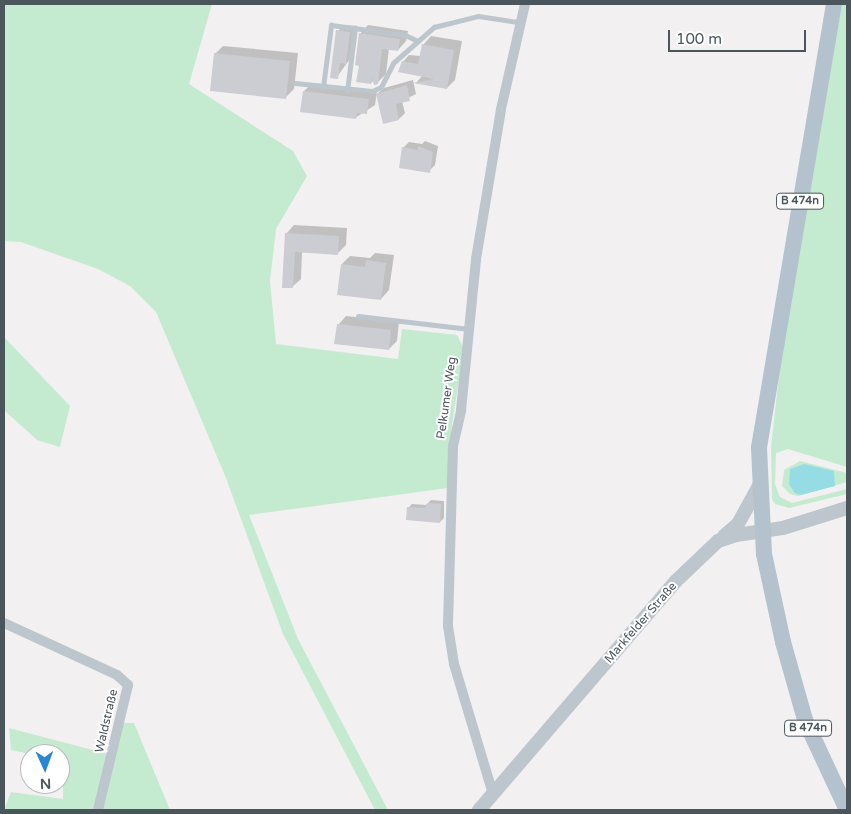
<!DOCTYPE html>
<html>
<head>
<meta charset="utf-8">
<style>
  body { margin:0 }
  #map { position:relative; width:851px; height:814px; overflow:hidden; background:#f2f0f1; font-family:"Varela Round",sans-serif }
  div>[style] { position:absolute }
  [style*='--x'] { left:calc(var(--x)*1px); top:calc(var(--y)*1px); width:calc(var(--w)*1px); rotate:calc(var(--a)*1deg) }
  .green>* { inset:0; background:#c4ebcf }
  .water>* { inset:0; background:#95dce4 }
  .shadow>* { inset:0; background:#0003 }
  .building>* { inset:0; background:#cbcdd2 }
  .service>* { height:5px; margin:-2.5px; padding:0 2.5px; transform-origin:2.5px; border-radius:2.5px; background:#bdc6cc }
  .minor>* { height:10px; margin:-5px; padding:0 5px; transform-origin:5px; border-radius:5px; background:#bdc6cc }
  .tertiary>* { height:14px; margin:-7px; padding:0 7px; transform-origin:7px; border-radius:7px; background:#bdc6cc }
  .primary>* { height:16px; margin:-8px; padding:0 8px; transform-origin:8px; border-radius:8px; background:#b3c2cc }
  span { translate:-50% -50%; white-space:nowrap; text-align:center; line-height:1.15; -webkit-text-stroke:4px #fff; paint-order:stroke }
  .shield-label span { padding:1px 4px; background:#fff; border:1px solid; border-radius:4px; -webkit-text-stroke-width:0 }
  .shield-label { font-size:11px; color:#4a555c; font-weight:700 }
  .street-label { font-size:12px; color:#4a555c }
  .frame { position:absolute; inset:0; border:5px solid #4a555c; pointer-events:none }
  .north { position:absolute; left:20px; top:744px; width:50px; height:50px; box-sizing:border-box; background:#fff; border:1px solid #b7bbbe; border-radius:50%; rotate:178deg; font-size:14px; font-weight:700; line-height:20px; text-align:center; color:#4a555c }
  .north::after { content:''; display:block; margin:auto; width:18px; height:22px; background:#2a86d3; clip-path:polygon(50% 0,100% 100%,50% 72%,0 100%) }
  .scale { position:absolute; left:668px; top:30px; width:138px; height:22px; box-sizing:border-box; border:2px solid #4a555c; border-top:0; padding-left:6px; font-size:15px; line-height:18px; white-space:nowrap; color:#4a555c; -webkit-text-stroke:4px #fff; paint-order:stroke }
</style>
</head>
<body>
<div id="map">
  <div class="green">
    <i style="clip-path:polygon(4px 4px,212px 4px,189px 84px,293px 151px,307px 176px,276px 229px,270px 281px,276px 344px,398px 359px,402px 329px,457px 335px,464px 349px,452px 424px,448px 488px,249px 515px,298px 639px,388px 810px,375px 810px,283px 634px,226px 478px,156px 312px,130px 286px,98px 269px,21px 242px,4px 241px)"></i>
    <i style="clip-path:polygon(842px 4px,847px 4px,847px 467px,788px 449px,776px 453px,775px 484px,780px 497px,792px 503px,847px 489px,847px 494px,789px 508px,775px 504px,772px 499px,771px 447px,782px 349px)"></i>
    <i style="clip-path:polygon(4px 337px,70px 406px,60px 447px,37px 440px,4px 410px)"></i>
    <i style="clip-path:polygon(800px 461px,847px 473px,847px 482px,798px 496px,790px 494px,782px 486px,784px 470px)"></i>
    <i style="clip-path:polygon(123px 723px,134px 723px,170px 810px,100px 810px)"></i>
    <i style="clip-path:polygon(9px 728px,112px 755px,98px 810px,4px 810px,11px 792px,63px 799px,63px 762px,60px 761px,60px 754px,30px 754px,11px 750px)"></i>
  </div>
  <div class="water">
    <i style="clip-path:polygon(804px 464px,834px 471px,835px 486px,801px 495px,795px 493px,789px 484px,790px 469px)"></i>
  </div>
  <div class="shadow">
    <i style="clip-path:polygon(344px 25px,356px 26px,352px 56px,337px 77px,338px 31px)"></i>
    <i style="clip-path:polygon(368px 25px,408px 31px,406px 41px,398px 50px,389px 48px,386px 74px,377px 83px,374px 80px,371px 83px,360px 65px,360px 34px)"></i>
    <i style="clip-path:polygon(431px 36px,462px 41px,455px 80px,447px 88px,416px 83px,423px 75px,399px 71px,401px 64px,409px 55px,421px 56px,423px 45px)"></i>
    <i style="clip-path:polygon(223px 46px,298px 53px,294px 89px,285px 98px,215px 54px)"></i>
    <i style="clip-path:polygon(413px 80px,416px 94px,402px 101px,405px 113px,399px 119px,377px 94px,384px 88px)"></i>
    <i style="clip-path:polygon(313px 83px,377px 91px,375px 105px,355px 118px,304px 91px)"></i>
    <i style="clip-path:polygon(425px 141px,438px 146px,435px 165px,429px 171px,403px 148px,409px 142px,422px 144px)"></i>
    <i style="clip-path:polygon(294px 225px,347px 228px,346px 245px,337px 254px,302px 252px,301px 279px,292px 287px,286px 234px)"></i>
    <i style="clip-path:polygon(375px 253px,394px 255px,389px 290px,381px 299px,342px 264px,350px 256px,370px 258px)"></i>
    <i style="clip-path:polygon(346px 316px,399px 322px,397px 341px,389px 349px,338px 325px)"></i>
    <i style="clip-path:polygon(431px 500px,444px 501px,444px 518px,440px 522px,408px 508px,412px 504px,426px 505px)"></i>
  </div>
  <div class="building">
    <i style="clip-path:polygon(336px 30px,350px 32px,346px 64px,340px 63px,338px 79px,330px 78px)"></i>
    <i style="clip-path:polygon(359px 33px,400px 39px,398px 51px,382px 49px,378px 84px,374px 85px,372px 78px,371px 84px,356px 82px,359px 66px,355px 65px)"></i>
    <i style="clip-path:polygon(422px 44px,454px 50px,447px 89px,413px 83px,434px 79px,398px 72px,402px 61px,418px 64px)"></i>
    <i style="clip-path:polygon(214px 53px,290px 61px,286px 99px,210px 91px)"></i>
    <i style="clip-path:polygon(407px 85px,410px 101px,396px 104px,399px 120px,383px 124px,376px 94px)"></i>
    <i style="clip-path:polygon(303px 91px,369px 99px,367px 114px,357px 113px,356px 119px,300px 112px)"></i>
    <i style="clip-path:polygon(418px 146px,433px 152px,430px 173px,399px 168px,402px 147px,418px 150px)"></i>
    <i style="clip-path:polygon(285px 233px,339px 236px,338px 255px,295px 252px,293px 288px,282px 288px)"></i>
    <i style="clip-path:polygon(366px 260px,386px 263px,381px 300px,337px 295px,341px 264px,365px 267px)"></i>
    <i style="clip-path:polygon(337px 324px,391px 330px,389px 350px,334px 344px)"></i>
    <i style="clip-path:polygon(430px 503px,441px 504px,440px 523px,406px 520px,407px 507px,425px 508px,426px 504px)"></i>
  </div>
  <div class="service">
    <i style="--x:295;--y:83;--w:77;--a:5.9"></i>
    <i style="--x:372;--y:91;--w:10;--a:-24"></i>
    <i style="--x:381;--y:87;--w:27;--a:-63"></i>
    <i style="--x:393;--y:63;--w:55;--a:-41.3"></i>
    <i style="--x:434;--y:27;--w:45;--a:-14"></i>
    <i style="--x:478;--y:16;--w:40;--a:8.5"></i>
    <i style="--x:323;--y:87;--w:63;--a:-82.6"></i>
    <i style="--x:331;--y:25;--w:75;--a:7.7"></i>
    <i style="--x:405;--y:35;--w:14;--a:25"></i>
    <i style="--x:347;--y:91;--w:64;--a:-82.8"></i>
    <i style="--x:358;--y:316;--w:112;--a:6.7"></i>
  </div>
  <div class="minor">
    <i style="--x:4;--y:623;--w:124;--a:24.7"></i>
    <i style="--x:117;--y:675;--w:15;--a:42"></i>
    <i style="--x:128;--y:685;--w:129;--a:103.5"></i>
    <i style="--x:493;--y:794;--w:136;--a:-106.7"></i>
    <i style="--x:454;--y:664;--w:39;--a:-99"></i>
    <i style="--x:448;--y:625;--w:179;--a:-88.4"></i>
    <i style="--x:453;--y:446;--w:37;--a:-77"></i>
    <i style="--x:461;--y:410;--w:152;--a:-84.3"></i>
    <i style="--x:476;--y:259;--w:152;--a:-80.5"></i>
    <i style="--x:501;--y:109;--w:108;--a:-77.1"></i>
  </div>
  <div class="tertiary">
    <i style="--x:724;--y:536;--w:18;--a:-41"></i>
    <i style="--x:738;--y:524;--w:46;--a:-61.2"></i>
    <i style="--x:479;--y:810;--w:302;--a:-49.3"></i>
    <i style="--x:676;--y:581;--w:58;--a:-43.6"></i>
    <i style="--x:718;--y:541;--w:19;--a:-18"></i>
    <i style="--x:736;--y:535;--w:48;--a:-8.5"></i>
    <i style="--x:783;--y:528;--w:67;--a:-17.4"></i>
  </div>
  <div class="primary">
    <i style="--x:834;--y:4;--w:450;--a:99.6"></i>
    <i style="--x:759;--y:448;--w:106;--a:87.3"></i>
    <i style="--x:764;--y:554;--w:90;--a:77.8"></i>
    <i style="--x:783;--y:642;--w:81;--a:74.2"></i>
    <i style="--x:805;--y:720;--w:99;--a:65"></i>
  </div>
  <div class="shield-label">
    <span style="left:800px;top:201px">B 474n</span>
    <span style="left:808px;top:728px">B 474n</span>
  </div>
  <div class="street-label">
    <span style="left:447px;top:398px;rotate:-82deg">Pelkumer Weg</span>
    <span style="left:641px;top:623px;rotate:-49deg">Markfelder Straße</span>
    <span style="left:107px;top:721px;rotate:-77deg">Waldstraße</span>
  </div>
  <div class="frame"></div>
  <div class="north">N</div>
  <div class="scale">100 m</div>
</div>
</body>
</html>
